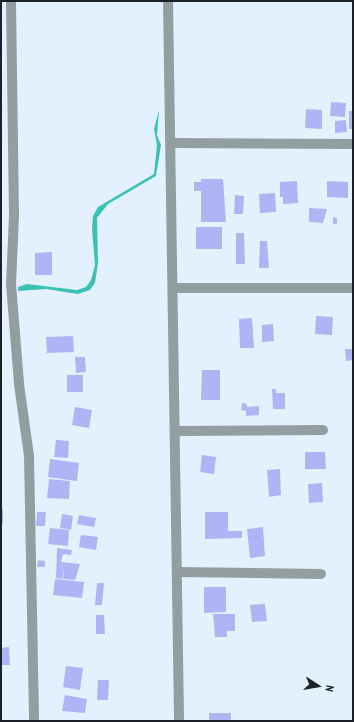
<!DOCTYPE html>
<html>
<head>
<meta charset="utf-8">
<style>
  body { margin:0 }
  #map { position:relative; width:354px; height:722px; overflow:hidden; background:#e3f1ff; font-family:"PT Sans Narrow",sans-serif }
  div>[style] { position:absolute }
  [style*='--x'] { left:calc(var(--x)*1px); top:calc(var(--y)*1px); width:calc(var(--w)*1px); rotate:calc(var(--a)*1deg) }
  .water>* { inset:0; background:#3cc1b5 }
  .building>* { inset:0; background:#afb4f4 }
  .street>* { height:10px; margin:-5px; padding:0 5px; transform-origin:5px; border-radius:5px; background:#939ea1 }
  span { translate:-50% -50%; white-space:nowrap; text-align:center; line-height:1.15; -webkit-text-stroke:3px #e3f1ff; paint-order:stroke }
  .frame { position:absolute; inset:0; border:2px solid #1c2128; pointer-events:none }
  .north { position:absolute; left:298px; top:666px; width:40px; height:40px; -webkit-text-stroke:3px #e3f1ff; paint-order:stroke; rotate:102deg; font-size:11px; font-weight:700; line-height:16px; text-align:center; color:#1c2128 }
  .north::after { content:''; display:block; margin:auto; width:14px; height:18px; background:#1c2128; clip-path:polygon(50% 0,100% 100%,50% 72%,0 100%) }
</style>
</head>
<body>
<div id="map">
  <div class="water">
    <i style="clip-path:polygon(159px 110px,157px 135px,161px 145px,156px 176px,108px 204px,97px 218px,98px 263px,95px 283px,90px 290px,78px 294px,46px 289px,18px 291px,18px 287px,27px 284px,77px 290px,86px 287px,91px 280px,95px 265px,92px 229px,93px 216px,98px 207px,154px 174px,157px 145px,154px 129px)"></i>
  </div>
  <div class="building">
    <i style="clip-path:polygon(331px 102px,346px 103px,345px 117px,330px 116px)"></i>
    <i style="clip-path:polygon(306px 109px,322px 110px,322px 129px,305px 128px)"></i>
    <i style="clip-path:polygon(349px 111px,353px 111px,353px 129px,349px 129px)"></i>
    <i style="clip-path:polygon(346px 120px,347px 132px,335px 133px,335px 121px)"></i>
    <i style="clip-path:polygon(201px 179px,223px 179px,226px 222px,201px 222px,201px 191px,194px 191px,194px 182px,201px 182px)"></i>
    <i style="clip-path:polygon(297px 181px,298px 203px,283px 204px,283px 197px,280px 197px,280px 182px)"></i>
    <i style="clip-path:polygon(327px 181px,348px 182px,348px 198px,327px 197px)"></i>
    <i style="clip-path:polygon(275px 193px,276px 212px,260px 213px,259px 194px)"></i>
    <i style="clip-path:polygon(235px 195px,244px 196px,243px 214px,234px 214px)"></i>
    <i style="clip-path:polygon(309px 208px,327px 209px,323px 223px,309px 222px)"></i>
    <i style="clip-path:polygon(333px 217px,337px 218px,337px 224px,333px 224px)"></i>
    <i style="clip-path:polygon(196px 227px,222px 227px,222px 249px,196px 249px)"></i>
    <i style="clip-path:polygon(236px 233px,244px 233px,245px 264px,236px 264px)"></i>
    <i style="clip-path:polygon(260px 241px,267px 241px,269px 268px,259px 268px)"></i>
    <i style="clip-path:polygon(52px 252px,52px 275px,35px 275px,35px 253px)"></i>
    <i style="clip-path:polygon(316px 316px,333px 317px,332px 335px,315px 334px)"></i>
    <i style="clip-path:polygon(252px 318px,254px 348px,240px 348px,239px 319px)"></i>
    <i style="clip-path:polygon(273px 324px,274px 341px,262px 342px,262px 325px)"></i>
    <i style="clip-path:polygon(73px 336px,74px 352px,47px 353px,46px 337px)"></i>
    <i style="clip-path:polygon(345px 349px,353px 349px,353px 360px,346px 361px)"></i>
    <i style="clip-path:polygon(75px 357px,85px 357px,86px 372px,76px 373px)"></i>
    <i style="clip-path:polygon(202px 370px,220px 370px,220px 400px,201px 400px)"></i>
    <i style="clip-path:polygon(67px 375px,83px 375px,83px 392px,67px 392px)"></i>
    <i style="clip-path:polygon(272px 389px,276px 389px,276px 393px,285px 393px,285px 409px,273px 409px)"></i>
    <i style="clip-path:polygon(242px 403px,247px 404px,247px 407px,259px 406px,259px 415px,246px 416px,246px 411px,241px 410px)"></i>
    <i style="clip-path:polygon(75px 407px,92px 410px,89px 428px,72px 425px)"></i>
    <i style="clip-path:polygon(56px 440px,69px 441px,68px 458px,54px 457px)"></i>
    <i style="clip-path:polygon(305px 452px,325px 452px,326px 469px,305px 469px)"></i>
    <i style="clip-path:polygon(202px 455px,216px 457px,214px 474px,200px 472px)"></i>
    <i style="clip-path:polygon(50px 459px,79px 463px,77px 481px,48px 477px)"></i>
    <i style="clip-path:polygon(280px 469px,281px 495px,269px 497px,267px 470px)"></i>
    <i style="clip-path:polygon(49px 479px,70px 481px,69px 499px,47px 498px)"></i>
    <i style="clip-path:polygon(322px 483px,323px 502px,309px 503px,308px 484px)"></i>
    <i style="clip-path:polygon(1px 509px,3px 509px,3px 524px,1px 524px)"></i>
    <i style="clip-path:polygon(37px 512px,46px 512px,45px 526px,36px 526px)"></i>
    <i style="clip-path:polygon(205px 512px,228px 512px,228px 531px,242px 531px,242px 538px,205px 539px)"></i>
    <i style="clip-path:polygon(62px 514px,73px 516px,71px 530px,60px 528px)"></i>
    <i style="clip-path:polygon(79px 515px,96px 518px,94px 527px,77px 524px)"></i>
    <i style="clip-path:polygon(263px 527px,265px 556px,250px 558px,247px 529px)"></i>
    <i style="clip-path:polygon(50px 528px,69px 530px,68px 546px,48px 544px)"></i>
    <i style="clip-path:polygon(81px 535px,98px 537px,96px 550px,79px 547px)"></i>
    <i style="clip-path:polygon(57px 548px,72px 550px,71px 555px,63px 554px,61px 562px,80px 564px,75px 580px,63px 579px,64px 569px,62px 579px,56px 578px)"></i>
    <i style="clip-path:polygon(38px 560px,45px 561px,45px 567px,37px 567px)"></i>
    <i style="clip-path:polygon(55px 579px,84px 582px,82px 598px,53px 595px)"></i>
    <i style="clip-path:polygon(97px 583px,104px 583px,102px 605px,95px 605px)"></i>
    <i style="clip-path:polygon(204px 587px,226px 587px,226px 612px,204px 613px)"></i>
    <i style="clip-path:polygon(265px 604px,267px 621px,252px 622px,250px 605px)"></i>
    <i style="clip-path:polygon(213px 614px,235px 614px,235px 631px,227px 631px,227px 637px,215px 637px)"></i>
    <i style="clip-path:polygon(96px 615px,104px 615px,105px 634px,96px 634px)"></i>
    <i style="clip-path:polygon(9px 647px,10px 665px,1px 665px,1px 648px)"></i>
    <i style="clip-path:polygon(66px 666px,83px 668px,80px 690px,63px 687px)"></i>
    <i style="clip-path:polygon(98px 680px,109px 680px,108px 700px,97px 700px)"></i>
    <i style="clip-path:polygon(65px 695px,87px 699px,85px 713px,62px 711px)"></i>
    <i style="clip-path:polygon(209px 713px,231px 713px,231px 721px,209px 721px)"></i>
  </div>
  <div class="street">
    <i style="--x:11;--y:1;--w:215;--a:89.2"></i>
    <i style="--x:14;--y:216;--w:68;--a:92.5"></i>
    <i style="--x:11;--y:284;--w:100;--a:85.4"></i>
    <i style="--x:19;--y:384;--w:73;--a:82.1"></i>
    <i style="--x:29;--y:456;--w:265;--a:88.9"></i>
    <i style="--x:168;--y:1;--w:720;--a:89.12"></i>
    <i style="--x:171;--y:143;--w:182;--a:0.3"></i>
    <i style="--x:174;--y:288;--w:179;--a:0"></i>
    <i style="--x:176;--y:431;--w:147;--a:-0.4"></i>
    <i style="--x:177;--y:572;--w:144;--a:0.8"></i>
  </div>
  <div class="frame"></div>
  <div class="north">N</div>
</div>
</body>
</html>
